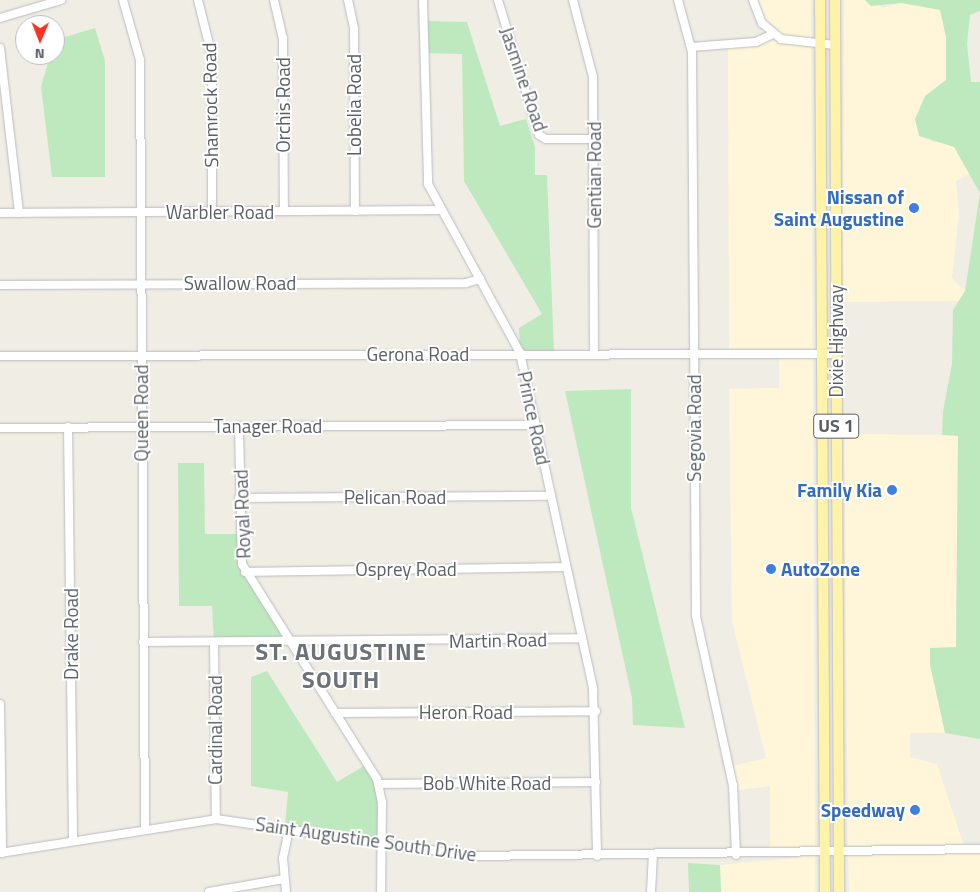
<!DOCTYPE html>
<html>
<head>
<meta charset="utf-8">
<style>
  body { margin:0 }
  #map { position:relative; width:980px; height:892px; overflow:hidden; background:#f0ede4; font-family:"Titillium Web",sans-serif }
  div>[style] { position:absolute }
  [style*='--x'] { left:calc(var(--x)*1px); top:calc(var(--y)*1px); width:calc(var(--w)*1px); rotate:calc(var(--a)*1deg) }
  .commercial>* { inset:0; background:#fff6d9 }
  .green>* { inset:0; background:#bee9be }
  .roads { filter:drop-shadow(0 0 1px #b8bcc1) drop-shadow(0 0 1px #b8bcc1) }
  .minor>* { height:8px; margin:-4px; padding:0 4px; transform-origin:4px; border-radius:4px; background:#fff }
  .major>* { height:10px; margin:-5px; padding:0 5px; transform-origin:5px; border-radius:5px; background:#fff2a9 }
  .dots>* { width:14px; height:14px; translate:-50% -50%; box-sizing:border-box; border:2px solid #fff; border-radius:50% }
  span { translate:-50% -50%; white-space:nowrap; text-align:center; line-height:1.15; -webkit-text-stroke:4px #fff; paint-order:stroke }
  .shield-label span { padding:1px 4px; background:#fff; border:1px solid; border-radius:4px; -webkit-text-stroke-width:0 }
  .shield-label { font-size:18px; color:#5b6066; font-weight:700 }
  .street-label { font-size:19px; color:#5b6066 }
  .shop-label { font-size:19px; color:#366cbe; font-weight:700 }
  .right { translate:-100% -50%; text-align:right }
  .left { translate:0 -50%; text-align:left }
  .district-label { font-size:24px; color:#6c7278; font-weight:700; letter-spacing:1px }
  .north { position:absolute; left:15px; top:15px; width:50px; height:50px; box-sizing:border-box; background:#fff; border:1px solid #bdbfc2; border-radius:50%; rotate:181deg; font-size:14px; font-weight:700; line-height:20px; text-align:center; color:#5b6066 }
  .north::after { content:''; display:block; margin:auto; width:18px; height:22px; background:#f83321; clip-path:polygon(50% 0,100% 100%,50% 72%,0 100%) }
</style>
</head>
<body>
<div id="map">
  <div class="commercial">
    <i style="clip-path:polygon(753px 0,811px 0,815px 849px,770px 851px,770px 786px,733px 791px,729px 767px,766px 758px,732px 621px,729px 389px,779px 388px,779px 352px,729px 352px,728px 42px,765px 40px)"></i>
    <i style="clip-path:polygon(844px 0,865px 0,883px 8px,901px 3px,929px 4px,940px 10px,946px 37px,946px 80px,925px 96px,931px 141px,954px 146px,971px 173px,956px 181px,959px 214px,952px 278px,965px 291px,961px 301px,843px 302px)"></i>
    <i style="clip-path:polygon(844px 434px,958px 435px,956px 648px,930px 648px,945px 733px,910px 733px,910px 757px,937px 764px,964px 846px,848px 848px)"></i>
    <i style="clip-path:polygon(980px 852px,980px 892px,849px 892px,848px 855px)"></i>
    <i style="clip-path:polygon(815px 856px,815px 892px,721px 892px,720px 865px)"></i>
  </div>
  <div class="green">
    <i style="clip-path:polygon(865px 0,980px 0,980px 11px,970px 15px,967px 44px,971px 82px,980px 82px,980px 739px,945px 733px,930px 665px,930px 648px,956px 647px,958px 436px,942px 435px,943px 411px,952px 364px,953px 310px,965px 291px,980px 193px,954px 147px,919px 136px,915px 119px,925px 96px,946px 80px,946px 37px,940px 10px,901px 3px,871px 6px)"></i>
    <i style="clip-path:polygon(426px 21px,467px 22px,500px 126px,526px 119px,535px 147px,535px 175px,547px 175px,554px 352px,520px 354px,519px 328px,542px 314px,464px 181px,462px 54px,425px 53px)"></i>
    <i style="clip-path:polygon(95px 28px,105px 61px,105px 177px,52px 177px,41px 87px,50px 55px,55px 55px,55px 40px)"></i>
    <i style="clip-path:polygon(631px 389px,631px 508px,685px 728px,633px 725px,632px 698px,565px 391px)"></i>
    <i style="clip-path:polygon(178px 463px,204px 463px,205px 534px,238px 534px,240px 558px,289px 640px,214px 643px,212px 606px,179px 606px)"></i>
    <i style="clip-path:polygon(267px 671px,337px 782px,369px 763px,380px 785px,381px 841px,285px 825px,288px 792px,251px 786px,251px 677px)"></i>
    <i style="clip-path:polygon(688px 863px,720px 865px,721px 892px,689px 892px)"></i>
  </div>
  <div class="roads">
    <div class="minor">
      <i style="--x:123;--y:0;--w:62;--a:74.2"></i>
      <i style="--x:140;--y:60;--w:768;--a:89.63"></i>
      <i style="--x:198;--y:0;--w:58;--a:76"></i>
      <i style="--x:212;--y:56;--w:156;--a:90"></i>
      <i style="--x:274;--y:0;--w:39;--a:77"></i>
      <i style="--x:283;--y:38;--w:173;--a:89.7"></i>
      <i style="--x:348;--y:0;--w:30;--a:78"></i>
      <i style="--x:354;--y:29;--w:182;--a:89.7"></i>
      <i style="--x:423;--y:0;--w:184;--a:88.4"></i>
      <i style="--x:428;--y:184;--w:192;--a:61.4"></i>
      <i style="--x:520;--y:353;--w:344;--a:77.7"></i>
      <i style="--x:593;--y:689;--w:167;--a:88.6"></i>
      <i style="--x:498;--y:0;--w:141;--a:73.1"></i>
      <i style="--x:539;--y:135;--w:8;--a:30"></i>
      <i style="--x:546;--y:139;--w:48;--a:0"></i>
      <i style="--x:573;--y:0;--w:80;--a:75.4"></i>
      <i style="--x:593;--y:77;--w:276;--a:89.8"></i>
      <i style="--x:678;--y:0;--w:54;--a:74.9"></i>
      <i style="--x:692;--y:52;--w:564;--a:89.59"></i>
      <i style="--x:696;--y:616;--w:173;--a:77.7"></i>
      <i style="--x:733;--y:785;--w:70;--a:87.5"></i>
      <i style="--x:753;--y:0;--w:25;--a:69"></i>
      <i style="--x:762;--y:23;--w:25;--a:40"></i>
      <i style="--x:781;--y:39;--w:54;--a:6.3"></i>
      <i style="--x:0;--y:18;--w:64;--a:-16.4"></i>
      <i style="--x:691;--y:47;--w:65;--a:-4.4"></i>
      <i style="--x:756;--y:42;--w:19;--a:-25"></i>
      <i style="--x:0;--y:48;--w:166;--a:83.4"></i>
      <i style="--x:0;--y:213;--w:439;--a:-0.4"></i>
      <i style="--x:0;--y:285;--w:466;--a:-0.2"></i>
      <i style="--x:466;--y:283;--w:15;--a:-16"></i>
      <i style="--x:0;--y:356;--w:836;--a:-0.14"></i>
      <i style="--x:239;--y:426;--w:138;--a:88.8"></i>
      <i style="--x:242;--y:564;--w:254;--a:57.9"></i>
      <i style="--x:377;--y:779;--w:24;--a:78"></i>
      <i style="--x:382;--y:802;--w:90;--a:90.6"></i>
      <i style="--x:68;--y:427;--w:413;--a:89.3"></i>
      <i style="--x:0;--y:428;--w:535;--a:-0.32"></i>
      <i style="--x:239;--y:498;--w:312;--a:-0.4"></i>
      <i style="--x:245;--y:572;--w:321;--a:-0.9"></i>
      <i style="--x:143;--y:642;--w:439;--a:-0.5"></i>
      <i style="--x:214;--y:642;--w:177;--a:89.4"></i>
      <i style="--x:0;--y:704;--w:149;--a:89.2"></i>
      <i style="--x:335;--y:713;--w:261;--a:-0.4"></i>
      <i style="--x:378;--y:784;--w:218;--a:-0.5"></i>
      <i style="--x:0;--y:853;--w:219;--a:-8.9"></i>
      <i style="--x:216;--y:819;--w:261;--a:8.2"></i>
      <i style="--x:474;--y:856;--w:506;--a:-0.79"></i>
      <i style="--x:209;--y:892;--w:76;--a:-9.8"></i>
      <i style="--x:286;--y:892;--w:34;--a:-95"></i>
      <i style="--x:283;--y:858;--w:30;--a:-78"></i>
      <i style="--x:651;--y:892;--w:37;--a:-87"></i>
    </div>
    <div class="major">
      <i style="--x:820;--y:0;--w:892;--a:89.68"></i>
      <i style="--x:835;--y:0;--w:892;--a:89.74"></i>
    </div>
  </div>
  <div class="dots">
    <i style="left:914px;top:208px;background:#3f7fe0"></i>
    <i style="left:892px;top:490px;background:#3f7fe0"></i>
    <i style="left:771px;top:569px;background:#3f7fe0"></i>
    <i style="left:915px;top:810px;background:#3f7fe0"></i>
  </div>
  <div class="shield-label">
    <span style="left:836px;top:426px">US 1</span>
  </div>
  <div class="street-label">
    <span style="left:524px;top:79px;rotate:71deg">Jasmine Road</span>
    <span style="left:210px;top:105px;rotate:-91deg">Shamrock Road</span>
    <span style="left:283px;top:105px;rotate:-90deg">Orchis Road</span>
    <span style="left:354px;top:105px;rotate:-90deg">Lobelia Road</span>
    <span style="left:594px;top:175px;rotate:-90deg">Gentian Road</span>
    <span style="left:220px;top:212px">Warbler Road</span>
    <span style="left:240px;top:283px">Swallow Road</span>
    <span style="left:836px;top:341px;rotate:-90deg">Dixie Highway</span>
    <span style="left:418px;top:354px">Gerona Road</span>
    <span style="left:141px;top:413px;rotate:-90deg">Queen Road</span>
    <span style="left:534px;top:418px;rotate:78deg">Prince Road</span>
    <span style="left:268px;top:426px">Tanager Road</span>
    <span style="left:694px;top:428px;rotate:-90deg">Segovia Road</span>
    <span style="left:395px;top:497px">Pelican Road</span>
    <span style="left:242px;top:514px;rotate:-92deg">Royal Road</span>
    <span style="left:406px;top:569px">Osprey Road</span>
    <span style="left:71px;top:634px;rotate:-90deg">Drake Road</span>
    <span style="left:498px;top:640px;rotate:-1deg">Martin Road</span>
    <span style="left:466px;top:712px">Heron Road</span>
    <span style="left:215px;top:730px;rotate:-90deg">Cardinal Road</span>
    <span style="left:487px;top:783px">Bob White Road</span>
    <span style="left:366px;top:839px;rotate:8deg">Saint Augustine South Drive</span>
  </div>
  <div class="shop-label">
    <span class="right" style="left:904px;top:208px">Nissan of<br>Saint Augustine</span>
    <span class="right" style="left:882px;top:490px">Family Kia</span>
    <span class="left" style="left:781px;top:569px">AutoZone</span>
    <span class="right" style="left:905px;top:810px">Speedway</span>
  </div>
  <div class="district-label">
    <span style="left:341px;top:666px">ST. AUGUSTINE<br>SOUTH</span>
  </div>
  <div class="north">N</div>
</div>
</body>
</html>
